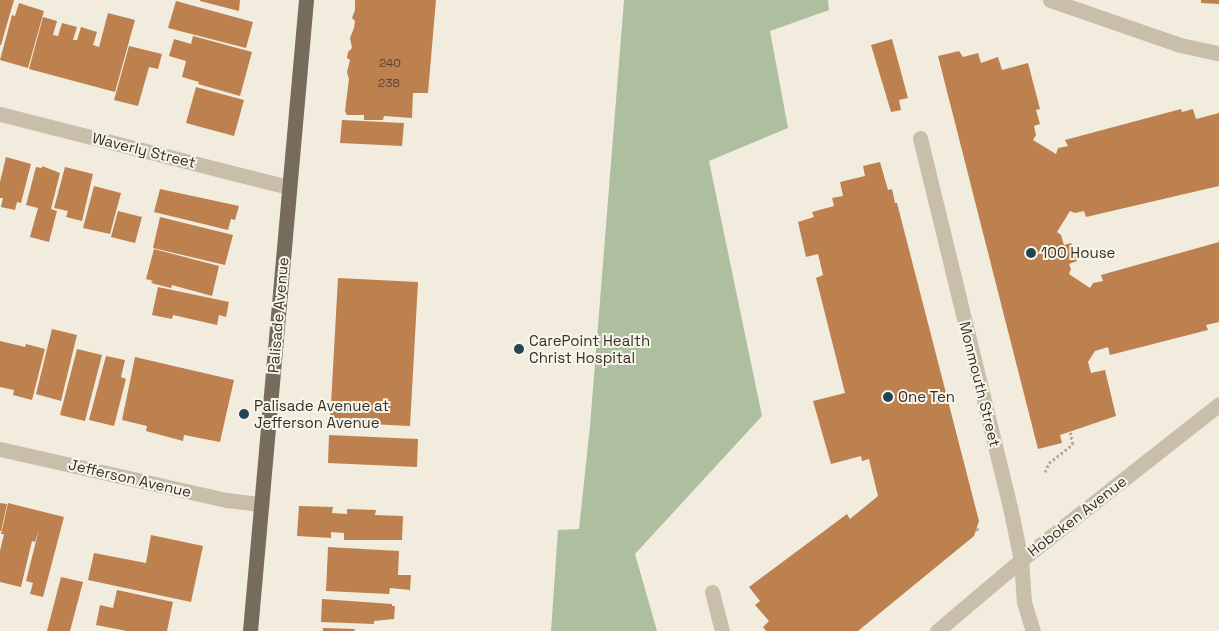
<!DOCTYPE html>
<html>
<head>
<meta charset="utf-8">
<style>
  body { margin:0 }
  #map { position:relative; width:1219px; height:631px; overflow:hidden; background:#f1ecde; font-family:"Space Grotesk",sans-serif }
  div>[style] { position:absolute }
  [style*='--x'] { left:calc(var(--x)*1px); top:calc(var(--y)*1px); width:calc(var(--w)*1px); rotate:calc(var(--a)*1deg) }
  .green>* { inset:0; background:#adbf9f }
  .building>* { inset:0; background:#bd8150 }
  .path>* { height:3px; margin-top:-1.5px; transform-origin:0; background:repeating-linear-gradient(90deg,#b4a995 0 2.5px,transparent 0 5px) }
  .minor>* { height:15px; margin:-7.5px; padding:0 7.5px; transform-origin:7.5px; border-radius:7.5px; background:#c8beaa }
  .major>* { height:15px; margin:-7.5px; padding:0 7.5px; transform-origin:7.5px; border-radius:7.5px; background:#776b5c }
  .dots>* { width:14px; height:14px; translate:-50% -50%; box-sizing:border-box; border:2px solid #f8f5ea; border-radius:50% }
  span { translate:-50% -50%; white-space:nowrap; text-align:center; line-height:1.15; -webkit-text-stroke:4px #f8f5ea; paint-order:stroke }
  .number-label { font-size:12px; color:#584433 }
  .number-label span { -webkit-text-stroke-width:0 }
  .street-label { font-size:15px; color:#363029 }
  .poi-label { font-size:15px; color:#363029 }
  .left { translate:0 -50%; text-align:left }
</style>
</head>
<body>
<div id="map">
  <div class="green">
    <i style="clip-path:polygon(624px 0,828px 0,829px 10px,770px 31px,788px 128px,709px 161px,762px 416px,635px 554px,657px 631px,551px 631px,558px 530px,579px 529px,590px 426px)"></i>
  </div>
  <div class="building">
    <i style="clip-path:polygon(0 0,14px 0,1px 45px,0 45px)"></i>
    <i style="clip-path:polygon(200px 0,240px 0,239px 11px,200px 1px)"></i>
    <i style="clip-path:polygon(355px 0,436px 0,428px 93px,413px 93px,412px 118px,384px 116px,383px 120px,364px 120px,364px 115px,347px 115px,345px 111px,349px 79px,347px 72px,350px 60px,347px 58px,348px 52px,352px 48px,350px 38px,354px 28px,355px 21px,352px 18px,355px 10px)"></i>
    <i style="clip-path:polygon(1201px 0,1219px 0,1219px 4px,1201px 3px)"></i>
    <i style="clip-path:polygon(176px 1px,253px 22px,246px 48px,168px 28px)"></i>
    <i style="clip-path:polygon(19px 3px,44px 11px,28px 68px,0 60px,12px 15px,15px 16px)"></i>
    <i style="clip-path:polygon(108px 13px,135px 20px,115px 92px,29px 69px,43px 17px,57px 21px,53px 35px,58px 36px,62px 23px,77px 27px,73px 40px,77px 40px,81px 27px,97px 32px,93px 45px,99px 47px)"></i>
    <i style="clip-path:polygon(193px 36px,252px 52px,240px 96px,198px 84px,199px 82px,182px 77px,186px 61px,169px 56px,174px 39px,191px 44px)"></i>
    <i style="clip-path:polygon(892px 39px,908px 98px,899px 100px,901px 110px,891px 112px,871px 45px)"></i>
    <i style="clip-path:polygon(129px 46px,162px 54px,158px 69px,149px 67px,138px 106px,114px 100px)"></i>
    <i style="clip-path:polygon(959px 51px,963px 57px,978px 53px,981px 63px,998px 57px,1002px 70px,1028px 63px,1040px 109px,1036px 110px,1040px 124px,1034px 126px,1036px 135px,1033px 140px,1056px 154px,1058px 148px,1068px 146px,1065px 140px,1181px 109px,1182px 112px,1193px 109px,1196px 119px,1219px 113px,1219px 186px,1086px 217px,1084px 211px,1075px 213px,1070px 211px,1057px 232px,1061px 235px,1064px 245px,1071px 243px,1077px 261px,1069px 264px,1071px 269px,1069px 274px,1090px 288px,1093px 283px,1103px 281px,1101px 275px,1219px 242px,1219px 322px,1206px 325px,1208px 330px,1110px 355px,1108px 347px,1095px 351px,1088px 362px,1091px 373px,1105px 370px,1116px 416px,1060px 435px,1062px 443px,1038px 449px,938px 56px)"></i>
    <i style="clip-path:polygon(196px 87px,244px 100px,234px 136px,186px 123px)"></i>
    <i style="clip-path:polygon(342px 120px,404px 123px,402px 146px,340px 143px)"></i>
    <i style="clip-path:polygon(6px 157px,31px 164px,21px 203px,17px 202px,15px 210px,1px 207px,3px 198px,0 198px,0 182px)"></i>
    <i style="clip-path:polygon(880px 162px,888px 190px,892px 189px,895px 203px,897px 203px,979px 521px,974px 536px,858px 631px,766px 631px,763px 627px,769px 621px,755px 605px,760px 601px,749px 587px,847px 514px,850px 519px,878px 496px,869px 459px,862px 461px,861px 456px,831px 464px,813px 401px,845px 393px,816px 278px,823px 275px,818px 254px,806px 257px,798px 222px,814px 217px,812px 212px,834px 206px,832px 198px,843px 196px,840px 182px,865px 176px,863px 166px)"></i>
    <i style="clip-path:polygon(42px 166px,60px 173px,51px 209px,57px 211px,49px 242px,30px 237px,38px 208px,26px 205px,36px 167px,42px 168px)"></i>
    <i style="clip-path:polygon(65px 167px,93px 174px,82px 221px,66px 217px,68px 211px,54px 208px)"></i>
    <i style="clip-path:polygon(94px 186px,121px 193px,110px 234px,83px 228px)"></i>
    <i style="clip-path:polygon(160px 189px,239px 206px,235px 220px,231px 219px,228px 230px,154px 212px)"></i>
    <i style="clip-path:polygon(118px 211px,142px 217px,135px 243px,111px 237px)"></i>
    <i style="clip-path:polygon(160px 217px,233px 235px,225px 265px,153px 248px)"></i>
    <i style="clip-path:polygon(154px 249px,219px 266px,212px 296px,172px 285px,171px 288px,151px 283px,153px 281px,146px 279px)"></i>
    <i style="clip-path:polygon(338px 278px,418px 282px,410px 426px,330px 422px)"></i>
    <i style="clip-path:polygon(158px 287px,229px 302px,226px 317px,219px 315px,217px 325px,173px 315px,172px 319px,152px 315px)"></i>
    <i style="clip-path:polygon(52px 329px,77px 335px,61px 401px,36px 394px)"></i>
    <i style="clip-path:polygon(0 341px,25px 347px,26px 344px,45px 349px,32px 400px,13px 395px,14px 390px,0 387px)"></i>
    <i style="clip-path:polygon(77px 349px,102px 355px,85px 421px,60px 415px)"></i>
    <i style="clip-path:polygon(106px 356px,125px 360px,121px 377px,126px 379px,114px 426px,89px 420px)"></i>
    <i style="clip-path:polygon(135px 357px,234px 380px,220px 442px,184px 435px,183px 441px,146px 431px,147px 426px,122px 420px)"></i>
    <i style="clip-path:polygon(329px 435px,418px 439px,417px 467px,328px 463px)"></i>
    <i style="clip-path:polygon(0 503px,7px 504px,1px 531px,0 531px)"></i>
    <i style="clip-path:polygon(8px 503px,64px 517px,43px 597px,30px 594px,33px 583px,26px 581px,39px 529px,35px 542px,32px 541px,21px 587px,0 582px,0 551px,4px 534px,1px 534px)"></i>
    <i style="clip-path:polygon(299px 506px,333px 507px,332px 513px,347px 514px,347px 509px,376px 510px,375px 515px,403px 516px,402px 540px,344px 540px,344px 533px,331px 532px,331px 538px,297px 536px)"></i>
    <i style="clip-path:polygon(151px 535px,203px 546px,191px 602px,88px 580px,94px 553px,146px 563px)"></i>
    <i style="clip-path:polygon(328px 547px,399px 551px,398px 575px,411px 575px,410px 590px,390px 588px,389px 594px,326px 591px)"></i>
    <i style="clip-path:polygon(61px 577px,83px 582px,70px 631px,47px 631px)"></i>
    <i style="clip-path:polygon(117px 590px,173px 602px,167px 631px,127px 631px,96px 625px,100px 605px,113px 608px)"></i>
    <i style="clip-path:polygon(322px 599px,392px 604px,392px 606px,395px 606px,394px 619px,374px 621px,374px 624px,321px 622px)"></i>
    <i style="clip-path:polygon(323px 628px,355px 629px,354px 631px,323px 631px)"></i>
  </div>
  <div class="path">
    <i style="--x:1045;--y:472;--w:10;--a:-66"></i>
    <i style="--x:1049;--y:463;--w:31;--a:-38"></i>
    <i style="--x:1073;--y:444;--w:12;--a:-104"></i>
    <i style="--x:976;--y:529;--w:5;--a:11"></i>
  </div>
  <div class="minor">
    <i style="--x:1050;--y:0;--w:138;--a:19.1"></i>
    <i style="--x:1180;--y:45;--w:40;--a:12"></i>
    <i style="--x:0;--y:114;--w:298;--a:14.2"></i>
    <i style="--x:920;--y:138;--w:380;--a:76.3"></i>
    <i style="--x:1010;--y:507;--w:54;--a:78.3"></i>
    <i style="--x:1021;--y:560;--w:42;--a:85.9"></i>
    <i style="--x:1024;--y:602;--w:30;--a:73"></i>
    <i style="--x:0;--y:449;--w:233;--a:12.7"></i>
    <i style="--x:227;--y:500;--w:35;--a:7"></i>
    <i style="--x:712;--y:592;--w:40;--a:75.6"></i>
    <i style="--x:937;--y:631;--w:110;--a:-40.2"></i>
    <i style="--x:1021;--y:560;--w:252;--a:-38.2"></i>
  </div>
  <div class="major">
    <i style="--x:250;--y:631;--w:633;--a:-84.93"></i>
  </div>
  <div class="dots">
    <i style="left:1031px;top:253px;background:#224654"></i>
    <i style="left:519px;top:349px;background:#224654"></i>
    <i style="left:888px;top:397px;background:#224654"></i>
    <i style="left:244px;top:414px;background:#224654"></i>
  </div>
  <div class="number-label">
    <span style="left:390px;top:64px">240</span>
    <span style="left:389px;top:84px">238</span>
  </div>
  <div class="street-label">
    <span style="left:144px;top:150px;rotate:14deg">Waverly Street</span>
    <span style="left:278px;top:315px;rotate:-85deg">Palisade Avenue</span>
    <span style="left:980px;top:384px;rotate:76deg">Monmouth Street</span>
    <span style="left:130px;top:478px;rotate:13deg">Jefferson Avenue</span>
    <span style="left:1077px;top:516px;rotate:-38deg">Hoboken Avenue</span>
  </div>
  <div class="poi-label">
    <span class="left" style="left:1041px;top:253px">100 House</span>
    <span class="left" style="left:529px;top:349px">CarePoint Health<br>Christ Hospital</span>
    <span class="left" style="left:898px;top:397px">One Ten</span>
    <span class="left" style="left:254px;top:414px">Palisade Avenue at<br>Jefferson Avenue</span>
  </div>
</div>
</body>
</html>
